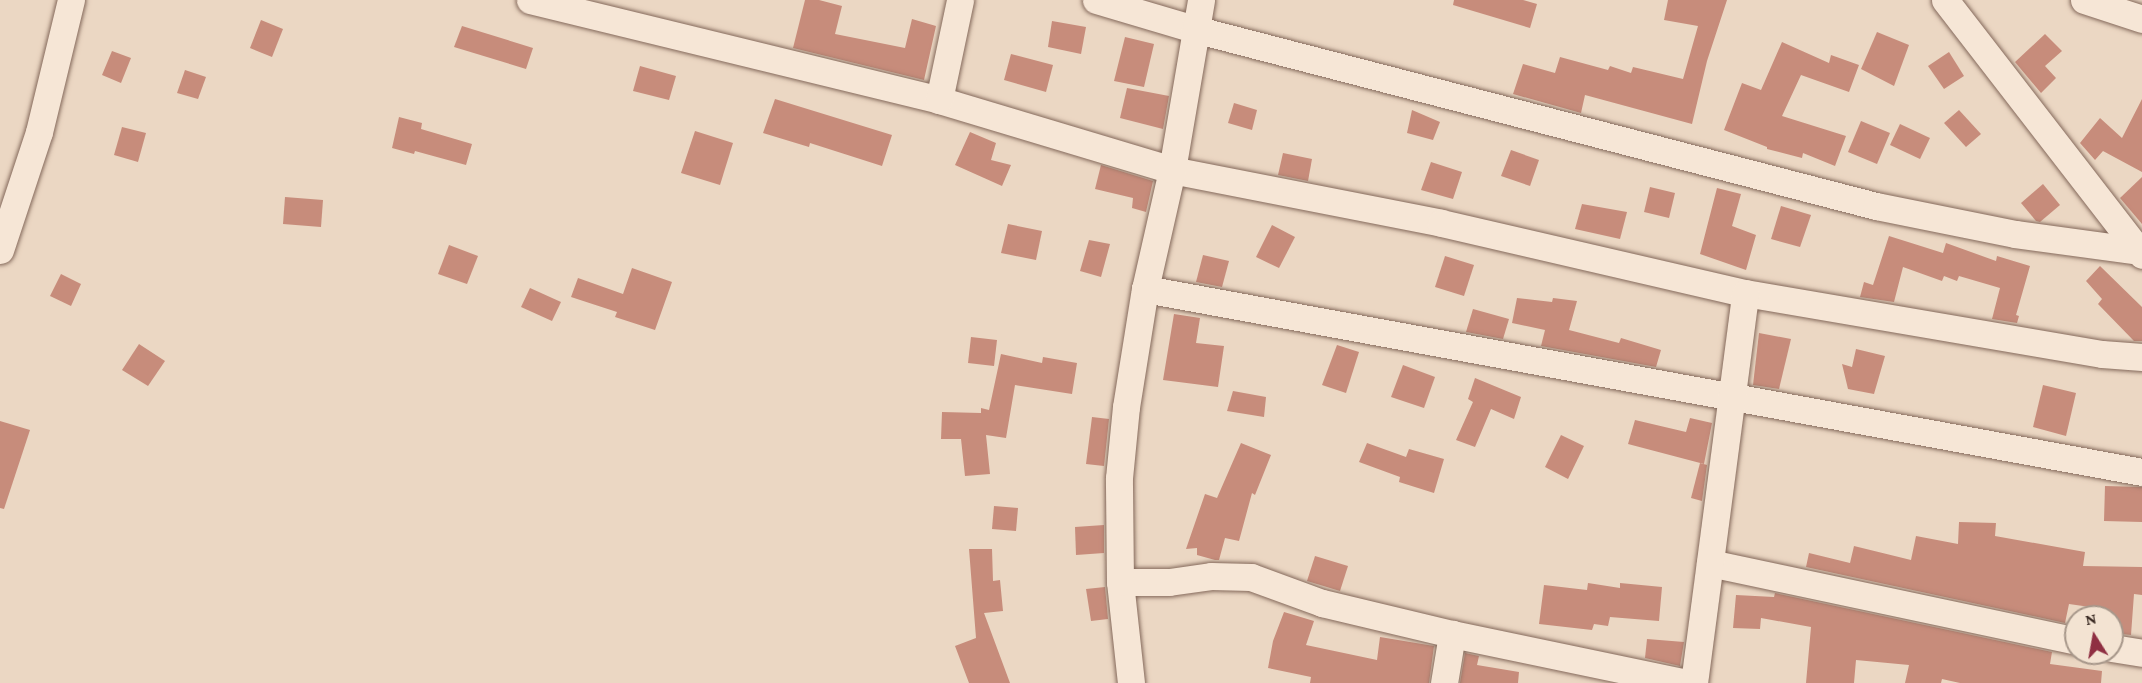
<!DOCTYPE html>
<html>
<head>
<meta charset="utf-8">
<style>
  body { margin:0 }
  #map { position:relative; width:2142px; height:683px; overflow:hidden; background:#ebd7c3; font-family:"Crimson Pro",serif }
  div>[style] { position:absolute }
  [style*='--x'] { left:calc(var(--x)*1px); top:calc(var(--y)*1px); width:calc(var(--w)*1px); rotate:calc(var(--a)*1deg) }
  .building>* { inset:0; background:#c78c7b }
  .roads { filter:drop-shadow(0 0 2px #84695b) drop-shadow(0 0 2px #84695b) }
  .minor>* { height:27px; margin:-13.5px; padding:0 13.5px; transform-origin:13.5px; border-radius:13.5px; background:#f6e6d6 }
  span { translate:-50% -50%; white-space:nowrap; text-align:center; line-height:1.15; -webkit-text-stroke:4.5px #f3e3d2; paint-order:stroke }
  .north { position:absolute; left:2064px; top:605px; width:60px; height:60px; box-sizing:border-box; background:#f3e3d2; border:2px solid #a7978a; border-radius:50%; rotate:349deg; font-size:16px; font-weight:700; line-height:24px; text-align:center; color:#35251e }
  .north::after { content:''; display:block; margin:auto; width:21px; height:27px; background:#8f2f42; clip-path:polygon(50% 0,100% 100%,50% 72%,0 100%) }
</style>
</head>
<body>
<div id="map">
  <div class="building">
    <i style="clip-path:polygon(805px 0,819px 0,842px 6px,835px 34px,905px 48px,912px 19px,936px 26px,924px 80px,793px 48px)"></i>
    <i style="clip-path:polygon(1454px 0,1523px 0,1537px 4px,1530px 28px,1453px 5px)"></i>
    <i style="clip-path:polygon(1668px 0,1727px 0,1707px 61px,1692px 124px,1585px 95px,1581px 113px,1513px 94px,1523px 64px,1555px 73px,1560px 57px,1608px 70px,1610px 66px,1631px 73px,1633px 67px,1683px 79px,1698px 26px,1664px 20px)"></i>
    <i style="clip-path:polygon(261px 20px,283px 29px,272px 57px,250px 48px)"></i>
    <i style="clip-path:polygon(1052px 21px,1086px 27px,1081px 54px,1048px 47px)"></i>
    <i style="clip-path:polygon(462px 26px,533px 48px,526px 69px,454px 47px)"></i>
    <i style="clip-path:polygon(1877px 32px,1909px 45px,1894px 86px,1861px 69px)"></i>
    <i style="clip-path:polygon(2045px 34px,2062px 51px,2045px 66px,2056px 78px,2041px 93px,2015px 62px)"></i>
    <i style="clip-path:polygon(1125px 37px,1154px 44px,1144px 87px,1114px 81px)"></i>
    <i style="clip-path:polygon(1782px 42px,1829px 63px,1831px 55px,1859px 65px,1849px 92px,1801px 75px,1782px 116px,1846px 136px,1835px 166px,1803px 153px,1802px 158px,1767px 149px,1767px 147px,1724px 130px,1742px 83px,1761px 90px)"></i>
    <i style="clip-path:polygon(112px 51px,131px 58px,121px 83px,102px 75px)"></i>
    <i style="clip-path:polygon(1949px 52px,1964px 76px,1944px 89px,1928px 66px)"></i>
    <i style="clip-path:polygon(1011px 54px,1053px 65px,1046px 92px,1004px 80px)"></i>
    <i style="clip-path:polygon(640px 66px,676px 76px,669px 100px,633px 91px)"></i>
    <i style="clip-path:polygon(185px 70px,206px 77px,198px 99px,177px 93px)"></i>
    <i style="clip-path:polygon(1127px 88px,1169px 96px,1163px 129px,1120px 118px)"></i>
    <i style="clip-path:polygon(775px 99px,892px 135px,882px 166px,810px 143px,809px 147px,763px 133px)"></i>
    <i style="clip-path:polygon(2142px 99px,2142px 172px,2103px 151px,2095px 160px,2080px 143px,2100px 118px,2122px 138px)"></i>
    <i style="clip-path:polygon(1234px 103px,1257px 110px,1252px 130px,1228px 123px)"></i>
    <i style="clip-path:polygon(1412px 110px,1440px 122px,1433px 140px,1407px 133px)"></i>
    <i style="clip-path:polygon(1959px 110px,1981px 134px,1966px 147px,1944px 123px)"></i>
    <i style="clip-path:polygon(399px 117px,422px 123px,421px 129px,472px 144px,466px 165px,415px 151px,414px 154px,392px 148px)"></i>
    <i style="clip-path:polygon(1861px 121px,1890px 133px,1877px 164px,1848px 152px)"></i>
    <i style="clip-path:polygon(1900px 124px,1930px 138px,1920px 159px,1890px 145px)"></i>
    <i style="clip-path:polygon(122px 127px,146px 133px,138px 162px,114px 155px)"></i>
    <i style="clip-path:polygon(695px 131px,733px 143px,720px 185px,681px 173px)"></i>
    <i style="clip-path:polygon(970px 132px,996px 143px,991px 160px,1011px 165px,1002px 186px,955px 165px)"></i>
    <i style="clip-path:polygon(1511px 150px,1539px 160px,1530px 186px,1501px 176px)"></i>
    <i style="clip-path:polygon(1283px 153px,1312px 159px,1308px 181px,1278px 175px)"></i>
    <i style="clip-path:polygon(1431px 162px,1462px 172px,1453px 199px,1421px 190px)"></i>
    <i style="clip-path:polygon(1101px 165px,1153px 181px,1146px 212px,1132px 208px,1133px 198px,1095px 189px)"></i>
    <i style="clip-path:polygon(2142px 177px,2142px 224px,2120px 198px)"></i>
    <i style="clip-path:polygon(2043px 184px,2060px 205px,2040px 222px,2036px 221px,2021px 203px)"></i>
    <i style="clip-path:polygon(1650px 187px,1675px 193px,1669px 218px,1644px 212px)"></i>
    <i style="clip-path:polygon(1717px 188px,1741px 194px,1732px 226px,1756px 235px,1746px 270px,1700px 254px)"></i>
    <i style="clip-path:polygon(285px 197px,323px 200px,321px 227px,283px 224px)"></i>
    <i style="clip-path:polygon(1582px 204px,1627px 212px,1620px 239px,1575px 229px)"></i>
    <i style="clip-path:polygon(1781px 206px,1811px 215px,1800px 247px,1771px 239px)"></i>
    <i style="clip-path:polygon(1008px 224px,1042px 231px,1036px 260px,1001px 253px)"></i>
    <i style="clip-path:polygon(1272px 225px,1295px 237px,1279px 268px,1256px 257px)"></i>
    <i style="clip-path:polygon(1889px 236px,1943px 253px,1946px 243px,1996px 261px,1997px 256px,2030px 266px,2016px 315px,2019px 316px,2017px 323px,1992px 319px,2000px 288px,1959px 276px,1957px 281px,1944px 276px,1942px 281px,1903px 267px,1894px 302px,1860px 297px,1864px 282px,1873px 285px)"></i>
    <i style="clip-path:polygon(1089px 240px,1110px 244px,1101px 277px,1080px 271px)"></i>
    <i style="clip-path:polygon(449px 245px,478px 256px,467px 284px,438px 274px)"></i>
    <i style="clip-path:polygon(1203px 255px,1229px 261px,1222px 287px,1196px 282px)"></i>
    <i style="clip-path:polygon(1445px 256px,1474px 265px,1464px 296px,1435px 287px)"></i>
    <i style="clip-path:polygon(2100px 266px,2142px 307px,2142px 341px,2134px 341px,2098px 304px,2102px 299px,2086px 281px)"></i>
    <i style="clip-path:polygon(632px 268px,672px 282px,655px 330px,615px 317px,617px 312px,571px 297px,578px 278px,623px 294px)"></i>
    <i style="clip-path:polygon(61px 274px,81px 284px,71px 306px,50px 296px)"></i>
    <i style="clip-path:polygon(530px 288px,561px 302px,552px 321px,521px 307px)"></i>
    <i style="clip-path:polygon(1517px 298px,1552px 302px,1553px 298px,1577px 301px,1569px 330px,1619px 343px,1621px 338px,1661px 350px,1656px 367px,1541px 346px,1545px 330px,1512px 323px)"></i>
    <i style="clip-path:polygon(1473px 309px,1509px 319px,1503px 339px,1466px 332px)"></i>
    <i style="clip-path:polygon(1174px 314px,1200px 318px,1196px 343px,1224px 346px,1218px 387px,1163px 380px)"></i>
    <i style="clip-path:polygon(1759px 333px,1791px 339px,1779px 389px,1753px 385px)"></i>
    <i style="clip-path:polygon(971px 337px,997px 340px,994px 366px,968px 363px)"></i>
    <i style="clip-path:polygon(139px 344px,165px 361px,148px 386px,122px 370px)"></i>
    <i style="clip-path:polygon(1337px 345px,1359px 352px,1346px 393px,1322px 385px)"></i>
    <i style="clip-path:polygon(1856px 349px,1885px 356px,1874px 394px,1848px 389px,1842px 364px,1852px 367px)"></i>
    <i style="clip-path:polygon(1001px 354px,1042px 363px,1043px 357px,1077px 363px,1072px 394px,1015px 385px,1006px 438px,986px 435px,990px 474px,965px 476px,961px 439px,941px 439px,942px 412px,981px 413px,981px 408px,989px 410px)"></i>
    <i style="clip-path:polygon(1403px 365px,1435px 377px,1424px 408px,1391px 397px)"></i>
    <i style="clip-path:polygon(1475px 378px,1521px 397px,1514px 419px,1491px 409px,1475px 447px,1456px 440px,1473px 402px,1468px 399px)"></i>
    <i style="clip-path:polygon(2043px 385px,2076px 393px,2066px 436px,2033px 427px)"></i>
    <i style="clip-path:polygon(1233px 391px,1266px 397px,1264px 417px,1227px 411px)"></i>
    <i style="clip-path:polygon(1092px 417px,1109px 419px,1104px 466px,1086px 464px)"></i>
    <i style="clip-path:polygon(1690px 418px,1712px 423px,1704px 464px,1628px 444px,1635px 420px,1686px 432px)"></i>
    <i style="clip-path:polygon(0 421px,30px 430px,4px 509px,0 508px)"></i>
    <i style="clip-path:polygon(1561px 435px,1584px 446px,1568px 479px,1545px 467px)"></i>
    <i style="clip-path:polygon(1241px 443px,1271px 455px,1255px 495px,1252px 493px,1239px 541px,1225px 538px,1219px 560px,1215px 560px,1197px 555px,1197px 548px,1186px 549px,1205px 494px,1217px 498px)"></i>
    <i style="clip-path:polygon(1367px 443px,1406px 457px,1409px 449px,1444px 459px,1434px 493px,1399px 482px,1400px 477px,1359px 462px)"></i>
    <i style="clip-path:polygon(1700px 463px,1707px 465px,1702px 501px,1691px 498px)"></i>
    <i style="clip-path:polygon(2105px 486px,2142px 487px,2142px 522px,2104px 521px)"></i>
    <i style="clip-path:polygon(994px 506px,1018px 508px,1016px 531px,992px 529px)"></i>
    <i style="clip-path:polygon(1959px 522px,1996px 523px,1995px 536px,2085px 552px,2083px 566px,2142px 567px,2142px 595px,2134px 594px,2131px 635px,2112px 633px,2112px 617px,2103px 617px,2104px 609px,2069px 604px,2065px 623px,1806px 567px,1809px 553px,1850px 563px,1854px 546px,1911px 560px,1916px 536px,1958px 544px)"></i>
    <i style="clip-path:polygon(1104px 525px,1104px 553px,1076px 555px,1075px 527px)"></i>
    <i style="clip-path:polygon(969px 549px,992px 549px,993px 581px,1000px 580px,1003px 611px,984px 613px,1010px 683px,969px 683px,955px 646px,976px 638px)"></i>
    <i style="clip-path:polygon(1315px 556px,1348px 566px,1340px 591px,1307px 581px)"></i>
    <i style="clip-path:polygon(1588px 583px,1620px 588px,1620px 583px,1662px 587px,1659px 621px,1610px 617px,1608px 626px,1594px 624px,1592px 630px,1539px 624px,1544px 585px,1587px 590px)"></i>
    <i style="clip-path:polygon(1105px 587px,1108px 619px,1091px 621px,1086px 589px)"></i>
    <i style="clip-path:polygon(1775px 593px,2052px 652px,2050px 664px,2102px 671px,2101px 683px,1960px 683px,1942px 679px,1941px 683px,1905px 683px,1909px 665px,1856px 660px,1854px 683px,1806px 683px,1811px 627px,1761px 618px,1760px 629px,1733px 628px,1736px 595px,1774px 597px)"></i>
    <i style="clip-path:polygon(1284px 612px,1314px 621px,1306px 645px,1377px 660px,1380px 637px,1434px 646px,1429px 683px,1310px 683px,1311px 677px,1268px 668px,1273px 641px)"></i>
    <i style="clip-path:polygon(1647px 639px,1684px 642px,1680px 666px,1645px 658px)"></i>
    <i style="clip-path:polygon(1465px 653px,1479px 656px,1477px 665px,1519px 672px,1518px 683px,1460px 683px)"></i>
  </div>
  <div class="roads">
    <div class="minor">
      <i style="--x:530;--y:0;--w:421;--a:13.7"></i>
      <i style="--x:939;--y:100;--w:243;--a:16.7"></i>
      <i style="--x:1172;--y:170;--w:274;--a:11.1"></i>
      <i style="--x:1441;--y:223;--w:312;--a:13"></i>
      <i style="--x:1745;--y:293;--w:362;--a:9.7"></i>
      <i style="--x:2102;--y:354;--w:40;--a:4.3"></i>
      <i style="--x:1096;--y:0;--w:102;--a:16.5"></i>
      <i style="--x:1194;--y:29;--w:705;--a:14.55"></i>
      <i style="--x:1876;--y:206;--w:142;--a:11.4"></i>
      <i style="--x:2015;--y:234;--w:125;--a:7.8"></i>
      <i style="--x:1945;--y:0;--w:322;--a:52.3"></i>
      <i style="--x:2084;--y:0;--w:61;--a:18.1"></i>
      <i style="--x:939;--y:100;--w:102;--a:-78.1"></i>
      <i style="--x:0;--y:250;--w:124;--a:-71.7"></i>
      <i style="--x:39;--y:132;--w:136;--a:-76.4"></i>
      <i style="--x:1145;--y:289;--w:1014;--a:10.4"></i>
      <i style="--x:1710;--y:563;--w:374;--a:12"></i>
      <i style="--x:1120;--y:582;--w:49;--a:0"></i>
      <i style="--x:1169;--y:582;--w:42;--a:-8.1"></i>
      <i style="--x:1211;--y:576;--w:40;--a:1.4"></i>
      <i style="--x:1251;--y:577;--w:76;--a:20.1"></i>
      <i style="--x:1322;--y:603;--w:134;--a:13.4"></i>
      <i style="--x:1452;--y:634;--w:240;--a:11.8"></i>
      <i style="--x:2112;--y:648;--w:30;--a:9"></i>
      <i style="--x:1131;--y:683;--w:102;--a:-96.2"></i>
      <i style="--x:1120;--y:582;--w:104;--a:-90.6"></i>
      <i style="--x:1119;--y:478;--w:71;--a:-84.4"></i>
      <i style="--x:1126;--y:407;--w:120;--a:-80.9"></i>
      <i style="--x:1145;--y:289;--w:122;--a:-77.2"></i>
      <i style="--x:1172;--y:170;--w:172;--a:-80.3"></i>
      <i style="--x:1444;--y:683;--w:50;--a:-80.7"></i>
      <i style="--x:1694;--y:683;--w:393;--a:-82.5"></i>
    </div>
  </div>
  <div class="north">N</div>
</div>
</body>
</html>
